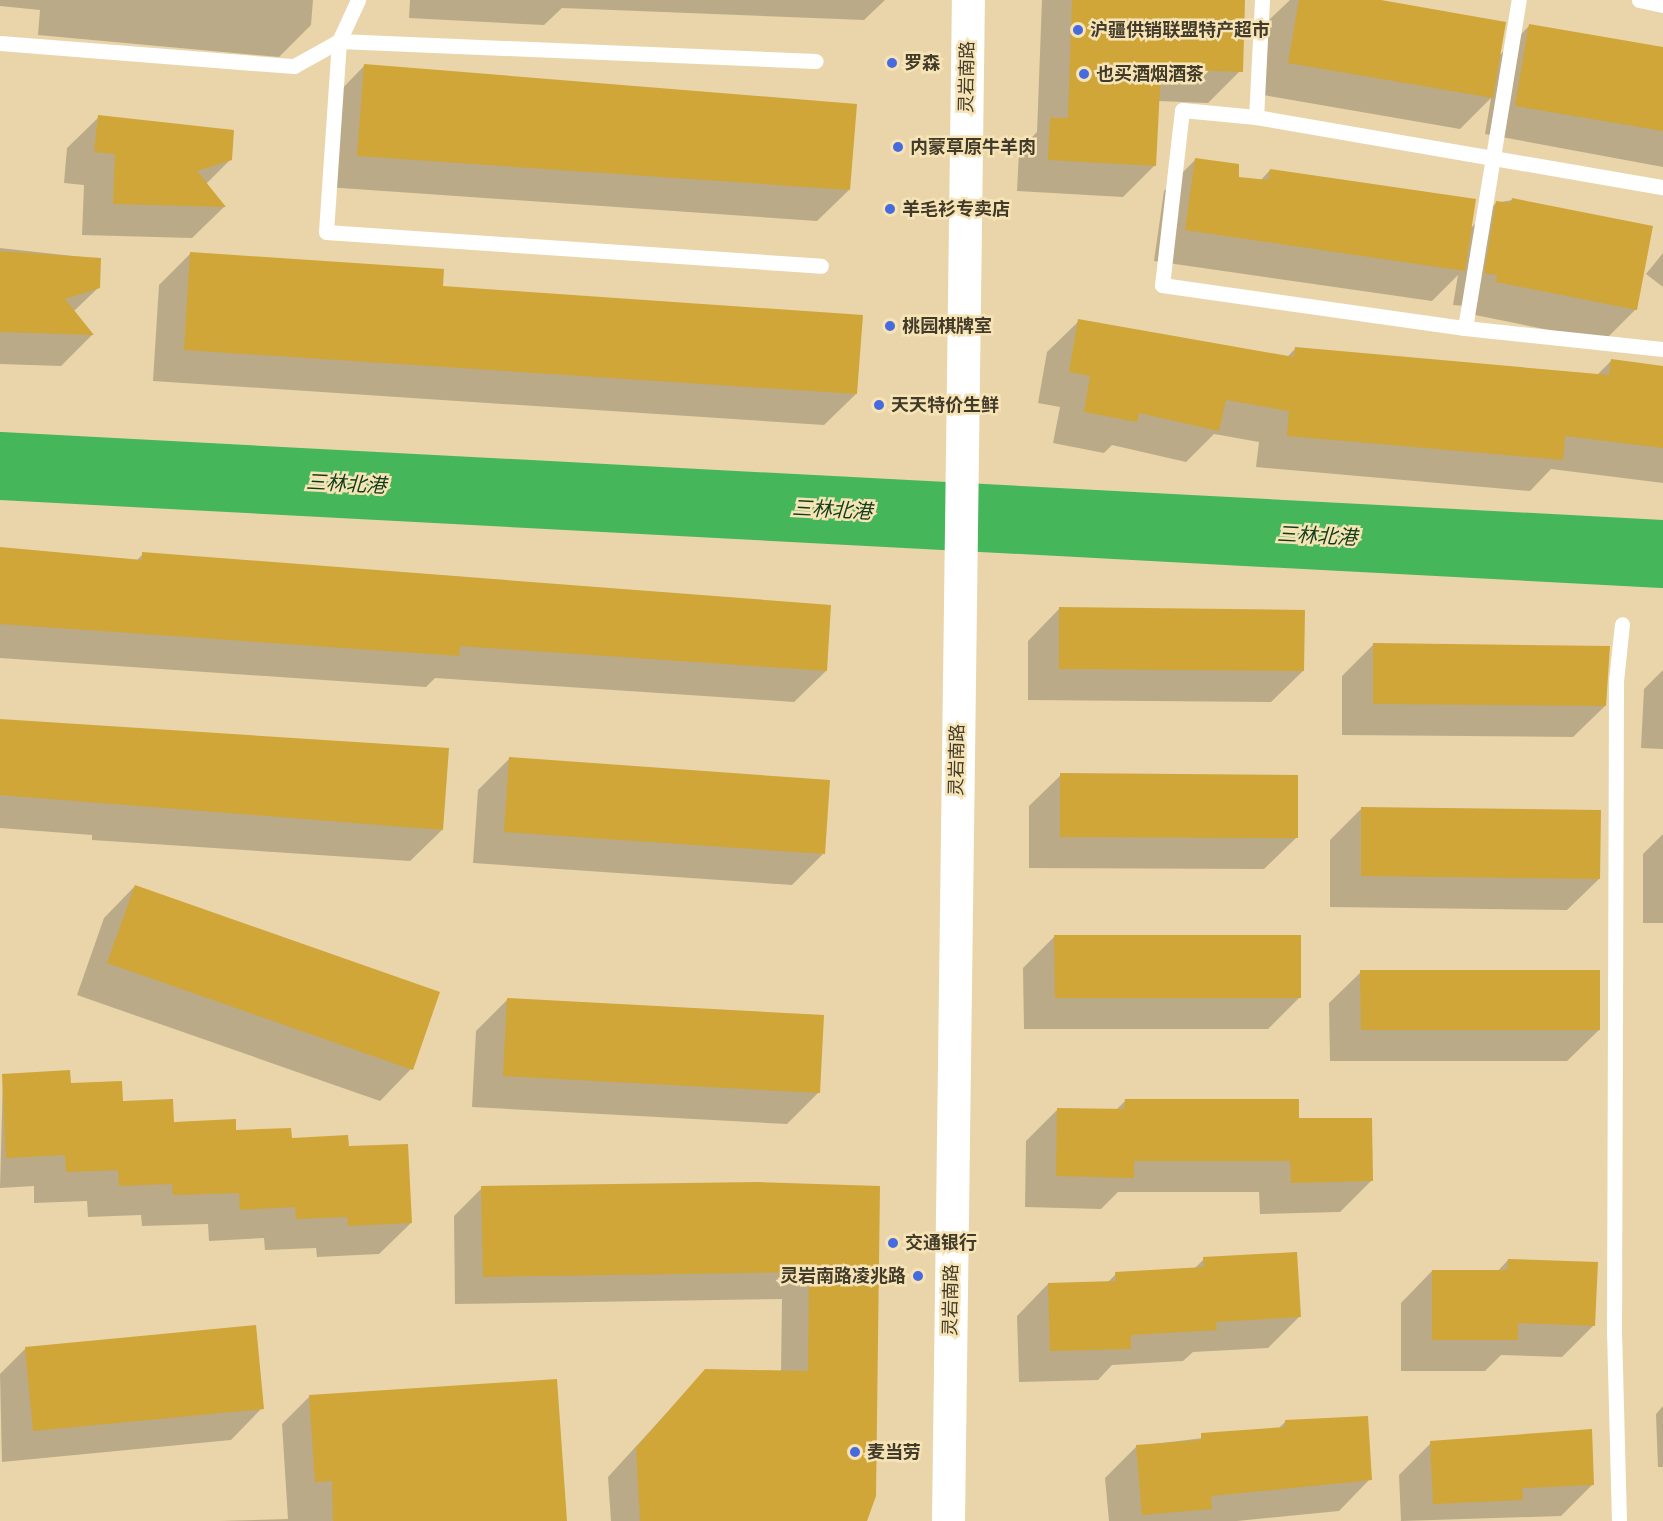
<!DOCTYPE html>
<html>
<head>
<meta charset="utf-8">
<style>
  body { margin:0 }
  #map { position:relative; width:1663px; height:1521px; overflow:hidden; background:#e9d5a9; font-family:Signika,"Noto Sans SC",sans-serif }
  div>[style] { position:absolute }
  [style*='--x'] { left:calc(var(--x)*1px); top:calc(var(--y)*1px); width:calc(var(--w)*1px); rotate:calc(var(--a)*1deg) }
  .shadow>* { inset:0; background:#0003 }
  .river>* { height:68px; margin:-34px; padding:0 34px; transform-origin:34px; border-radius:34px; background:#46b65a }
  .building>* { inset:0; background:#d0a638 }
  .service>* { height:15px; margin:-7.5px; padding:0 7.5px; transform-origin:7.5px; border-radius:7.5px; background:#fff }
  .tertiary>* { height:33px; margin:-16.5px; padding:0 16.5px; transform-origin:16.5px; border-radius:16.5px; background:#fff }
  .dots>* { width:16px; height:16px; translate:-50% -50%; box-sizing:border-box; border:3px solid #f6e3b6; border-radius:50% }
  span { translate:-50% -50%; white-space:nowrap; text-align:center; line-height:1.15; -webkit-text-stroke:5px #f6e3b6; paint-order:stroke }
  .poi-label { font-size:18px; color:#423b29; font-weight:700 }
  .left { translate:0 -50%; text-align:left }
  .right { translate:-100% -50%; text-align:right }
  .street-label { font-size:18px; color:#423b29 }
  .water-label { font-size:20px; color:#103d19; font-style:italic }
</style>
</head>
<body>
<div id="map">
  <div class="shadow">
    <i style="clip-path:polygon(0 0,313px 0,311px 25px,279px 57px,38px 35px,40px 10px,0 6px)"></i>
    <i style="clip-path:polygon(410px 0,885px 0,864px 20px,562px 8px,544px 25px,409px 18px)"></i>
    <i style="clip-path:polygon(1042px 0,1241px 0,1240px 71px,1208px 103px,1158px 101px,1155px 165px,1123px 197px,1017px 191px,1019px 151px,1037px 132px)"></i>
    <i style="clip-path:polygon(1290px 0,1372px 0,1498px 57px,1529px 26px,1663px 48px,1663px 167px,1485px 134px,1491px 98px,1460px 129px,1257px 94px,1270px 19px)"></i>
    <i style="clip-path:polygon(364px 66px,849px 190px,817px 221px,326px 187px,333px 98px)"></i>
    <i style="clip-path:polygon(99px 117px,231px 159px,205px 185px,224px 207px,192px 238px,82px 235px,84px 185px,64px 183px,67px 148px)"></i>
    <i style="clip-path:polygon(1196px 159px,1238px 178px,1260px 181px,1270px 170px,1470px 229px,1496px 203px,1512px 200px,1636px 309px,1604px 341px,1465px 313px,1466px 306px,1453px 305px,1458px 275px,1432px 301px,1154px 261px,1164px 191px)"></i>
    <i style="clip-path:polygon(0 248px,100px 259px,98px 288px,73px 312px,92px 335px,61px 366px,0 364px)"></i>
    <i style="clip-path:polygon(1663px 253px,1663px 287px,1646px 274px)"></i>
    <i style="clip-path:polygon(190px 254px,441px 287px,856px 394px,824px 425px,153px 381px,159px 285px)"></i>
    <i style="clip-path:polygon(1079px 321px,1287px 357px,1296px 348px,1597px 375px,1611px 361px,1663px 367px,1663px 483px,1551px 469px,1530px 491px,1256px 467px,1259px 442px,1214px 434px,1186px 462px,1112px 445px,1104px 453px,1053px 443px,1060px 407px,1038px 403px,1047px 352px)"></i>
    <i style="clip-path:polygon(0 548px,136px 561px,143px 554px,463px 577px,462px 582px,826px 671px,794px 702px,435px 678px,426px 687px,0 658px)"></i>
    <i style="clip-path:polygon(1059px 609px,1303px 671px,1271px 702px,1028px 700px,1028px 641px)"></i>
    <i style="clip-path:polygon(1374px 644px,1605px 706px,1573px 737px,1342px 735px,1342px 676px)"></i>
    <i style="clip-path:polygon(1663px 670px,1663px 749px,1641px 748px,1644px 689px)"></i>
    <i style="clip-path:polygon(0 720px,442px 830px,410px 861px,92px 840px,92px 835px,0 828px)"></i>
    <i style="clip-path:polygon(509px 759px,823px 854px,792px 885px,473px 863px,478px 790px)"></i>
    <i style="clip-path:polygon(1061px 775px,1296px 838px,1264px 869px,1029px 868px,1029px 806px)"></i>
    <i style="clip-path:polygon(1362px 808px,1599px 879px,1567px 910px,1330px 907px,1330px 840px)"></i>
    <i style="clip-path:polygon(1663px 834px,1663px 923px,1643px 923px,1643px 854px)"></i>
    <i style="clip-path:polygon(135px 886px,411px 1069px,380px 1101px,77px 995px,104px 918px)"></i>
    <i style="clip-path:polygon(1055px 936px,1300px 997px,1268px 1029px,1024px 1029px,1023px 968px)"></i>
    <i style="clip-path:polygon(1361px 972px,1599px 1030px,1567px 1061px,1330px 1061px,1329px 1003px)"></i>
    <i style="clip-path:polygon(507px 1000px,819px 1092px,787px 1124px,472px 1107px,476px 1031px)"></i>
    <i style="clip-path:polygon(3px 1075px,69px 1084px,173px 1123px,348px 1148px,411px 1223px,379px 1254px,317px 1257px,316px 1248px,265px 1250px,264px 1238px,209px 1241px,208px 1224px,142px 1226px,141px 1215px,88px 1217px,87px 1201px,34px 1203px,34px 1186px,0 1188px)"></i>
    <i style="clip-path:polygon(1125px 1101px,1298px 1120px,1371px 1181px,1340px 1212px,1260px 1214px,1259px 1192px,1118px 1192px,1101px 1209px,1025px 1207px,1026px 1141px,1057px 1110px,1115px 1111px)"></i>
    <i style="clip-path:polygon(482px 1188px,879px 1188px,865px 1521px,604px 1521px,611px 1521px,608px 1477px,705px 1371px,781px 1372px,782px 1299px,455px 1304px,454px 1216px)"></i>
    <i style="clip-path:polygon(1204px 1259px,1299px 1317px,1268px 1348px,1193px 1352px,1183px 1361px,1112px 1365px,1098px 1380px,1019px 1382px,1017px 1316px,1048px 1284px,1107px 1283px,1116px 1274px,1194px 1269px)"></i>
    <i style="clip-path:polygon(1508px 1260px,1594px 1325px,1562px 1357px,1501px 1355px,1485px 1371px,1401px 1371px,1401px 1303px,1432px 1271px,1497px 1272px)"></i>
    <i style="clip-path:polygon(26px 1348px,262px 1408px,231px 1440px,2px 1462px,0 1374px)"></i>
    <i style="clip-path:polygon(310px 1396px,566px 1521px,220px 1521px,288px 1519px,282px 1424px)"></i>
    <i style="clip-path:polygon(1663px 1406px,1663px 1467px,1658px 1467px,1656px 1414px)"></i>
    <i style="clip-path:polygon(1286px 1421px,1370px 1479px,1339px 1511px,1237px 1521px,1109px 1521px,1105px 1478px,1137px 1446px,1278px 1429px)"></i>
    <i style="clip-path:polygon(1591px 1431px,1592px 1485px,1561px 1516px,1401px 1521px,1399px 1475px,1431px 1443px)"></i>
  </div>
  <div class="river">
    <i style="--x:0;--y:466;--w:1665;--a:3.03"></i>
  </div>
  <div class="building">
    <i style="clip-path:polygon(1072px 0,1245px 0,1243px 72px,1161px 69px,1156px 166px,1048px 160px,1050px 118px,1068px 118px)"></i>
    <i style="clip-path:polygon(1299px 0,1381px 0,1506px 22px,1493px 98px,1288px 63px)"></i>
    <i style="clip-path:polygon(1529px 24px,1663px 47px,1663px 131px,1515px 106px)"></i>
    <i style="clip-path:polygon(364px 64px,857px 104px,850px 190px,357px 156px)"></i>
    <i style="clip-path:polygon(98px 115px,234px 130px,232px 160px,197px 171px,226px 207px,113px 204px,115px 154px,94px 152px)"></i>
    <i style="clip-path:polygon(1195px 158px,1239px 164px,1239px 177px,1268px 180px,1270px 169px,1476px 199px,1465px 271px,1185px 230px)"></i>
    <i style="clip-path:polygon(1512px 198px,1653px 226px,1637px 310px,1496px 282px,1497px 275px,1484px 273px,1496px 201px,1511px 203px)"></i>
    <i style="clip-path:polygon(0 251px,101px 258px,100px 288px,65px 299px,94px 335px,0 332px)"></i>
    <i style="clip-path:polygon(190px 252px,444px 269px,443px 286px,863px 315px,857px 394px,184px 350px)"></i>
    <i style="clip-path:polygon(1078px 319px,1294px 357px,1295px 347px,1609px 375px,1611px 359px,1663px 366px,1663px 448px,1565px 436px,1563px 460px,1287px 436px,1289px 411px,1226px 400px,1219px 431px,1139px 413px,1137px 422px,1084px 412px,1090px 376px,1069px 372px)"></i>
    <i style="clip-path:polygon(0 547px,142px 560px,142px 552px,831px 605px,827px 671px,460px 646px,459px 656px,0 624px)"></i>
    <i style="clip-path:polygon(1059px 607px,1305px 610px,1304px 671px,1059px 669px)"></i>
    <i style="clip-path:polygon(1373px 643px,1610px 646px,1606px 706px,1373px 704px)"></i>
    <i style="clip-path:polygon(0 719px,449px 748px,443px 830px,0 795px)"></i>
    <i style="clip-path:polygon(509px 757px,830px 780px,825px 854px,504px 832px)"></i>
    <i style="clip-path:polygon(1060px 773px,1298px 775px,1298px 838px,1060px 837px)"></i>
    <i style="clip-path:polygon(1361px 807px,1601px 810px,1600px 879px,1361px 876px)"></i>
    <i style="clip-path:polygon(135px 885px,440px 992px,413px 1070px,107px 963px)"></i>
    <i style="clip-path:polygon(1054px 935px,1301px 935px,1301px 998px,1055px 998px)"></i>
    <i style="clip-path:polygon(1360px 970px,1600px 970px,1600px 1030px,1361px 1030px)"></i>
    <i style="clip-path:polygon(507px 998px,824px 1015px,820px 1093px,503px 1076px)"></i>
    <i style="clip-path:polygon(70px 1070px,71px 1083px,122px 1081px,123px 1101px,173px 1099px,174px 1122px,236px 1119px,236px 1130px,291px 1128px,292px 1138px,348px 1135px,349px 1146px,408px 1144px,412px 1223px,348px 1226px,347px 1217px,296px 1219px,295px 1207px,240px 1210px,239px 1193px,173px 1195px,172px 1184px,119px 1186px,118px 1170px,66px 1172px,65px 1155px,6px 1158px,2px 1074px)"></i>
    <i style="clip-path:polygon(1125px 1099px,1299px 1099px,1299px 1118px,1372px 1118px,1373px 1181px,1291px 1183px,1290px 1161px,1134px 1161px,1134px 1178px,1056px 1176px,1057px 1108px,1124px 1109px)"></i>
    <i style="clip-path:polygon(758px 1182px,880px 1186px,876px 1496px,867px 1521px,640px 1521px,636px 1448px,705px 1369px,808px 1371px,809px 1272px,483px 1277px,481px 1186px)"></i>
    <i style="clip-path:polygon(1297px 1252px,1301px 1317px,1216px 1322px,1217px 1330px,1131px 1335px,1131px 1349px,1050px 1351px,1048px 1283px,1116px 1281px,1115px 1272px,1204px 1267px,1203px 1257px)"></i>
    <i style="clip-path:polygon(1508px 1259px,1598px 1262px,1595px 1326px,1518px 1323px,1518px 1340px,1432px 1340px,1432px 1270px,1507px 1270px)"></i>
    <i style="clip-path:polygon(256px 1325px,264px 1409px,33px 1431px,25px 1347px)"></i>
    <i style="clip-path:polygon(557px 1379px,567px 1521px,333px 1521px,332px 1481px,315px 1482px,309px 1395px)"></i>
    <i style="clip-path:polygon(1368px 1416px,1372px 1480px,1211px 1496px,1212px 1509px,1142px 1515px,1136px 1445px,1201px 1440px,1201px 1433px,1285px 1427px,1285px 1420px)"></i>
    <i style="clip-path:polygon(1592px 1429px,1594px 1485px,1522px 1488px,1523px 1500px,1433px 1504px,1430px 1441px)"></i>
  </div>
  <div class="service">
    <i style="--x:358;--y:0;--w:45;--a:114.9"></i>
    <i style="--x:339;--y:41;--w:191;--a:93.9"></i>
    <i style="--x:326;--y:232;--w:496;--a:3.9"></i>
    <i style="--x:1262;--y:0;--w:117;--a:92.9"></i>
    <i style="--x:1256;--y:117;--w:74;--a:-174.6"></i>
    <i style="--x:1182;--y:110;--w:176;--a:96.5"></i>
    <i style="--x:1162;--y:285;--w:306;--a:8.1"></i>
    <i style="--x:1465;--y:328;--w:199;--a:6.1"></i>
    <i style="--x:1639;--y:0;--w:25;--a:12"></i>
    <i style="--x:0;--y:43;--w:295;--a:4.5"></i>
    <i style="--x:294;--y:66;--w:51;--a:-29.1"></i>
    <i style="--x:339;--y:41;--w:477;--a:2.4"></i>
    <i style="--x:1256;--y:117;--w:413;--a:9.8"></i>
    <i style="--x:1465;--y:328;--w:332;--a:-80.7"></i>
    <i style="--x:1619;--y:1521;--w:188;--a:-91.5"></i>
    <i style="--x:1614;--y:1333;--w:652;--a:-89.82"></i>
    <i style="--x:1616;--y:681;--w:57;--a:-84"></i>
  </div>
  <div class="tertiary">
    <i style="--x:948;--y:1521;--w:1521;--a:-89.25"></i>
  </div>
  <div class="dots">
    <i style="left:1078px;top:30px;background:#466bde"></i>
    <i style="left:892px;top:63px;background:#466bde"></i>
    <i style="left:1084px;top:74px;background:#466bde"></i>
    <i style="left:898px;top:147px;background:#466bde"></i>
    <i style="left:890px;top:209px;background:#466bde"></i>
    <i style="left:890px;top:326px;background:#466bde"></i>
    <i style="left:879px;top:405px;background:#466bde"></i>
    <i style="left:893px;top:1243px;background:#466bde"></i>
    <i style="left:918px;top:1276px;background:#466bde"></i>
    <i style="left:855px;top:1452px;background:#466bde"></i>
  </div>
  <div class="poi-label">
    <span class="left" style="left:1090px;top:30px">沪疆供销联盟特产超市</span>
    <span class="left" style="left:904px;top:63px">罗森</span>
    <span class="left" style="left:1096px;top:74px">也买酒烟酒茶</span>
    <span class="left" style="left:910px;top:147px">内蒙草原牛羊肉</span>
    <span class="left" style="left:902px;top:209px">羊毛衫专卖店</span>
    <span class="left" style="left:902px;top:326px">桃园棋牌室</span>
    <span class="left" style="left:891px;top:405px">天天特价生鲜</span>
    <span class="left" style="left:905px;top:1243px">交通银行</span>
    <span class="right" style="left:906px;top:1276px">灵岩南路凌兆路</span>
    <span class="left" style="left:867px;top:1452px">麦当劳</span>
  </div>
  <div class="street-label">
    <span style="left:967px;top:77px;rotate:-89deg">灵岩南路</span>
    <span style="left:957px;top:760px;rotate:-89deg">灵岩南路</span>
    <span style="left:951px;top:1300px;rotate:-89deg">灵岩南路</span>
  </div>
  <div class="water-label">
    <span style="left:346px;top:484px;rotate:3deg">三林北港</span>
    <span style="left:832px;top:510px;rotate:3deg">三林北港</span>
    <span style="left:1317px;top:536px;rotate:3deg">三林北港</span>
  </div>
</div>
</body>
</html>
